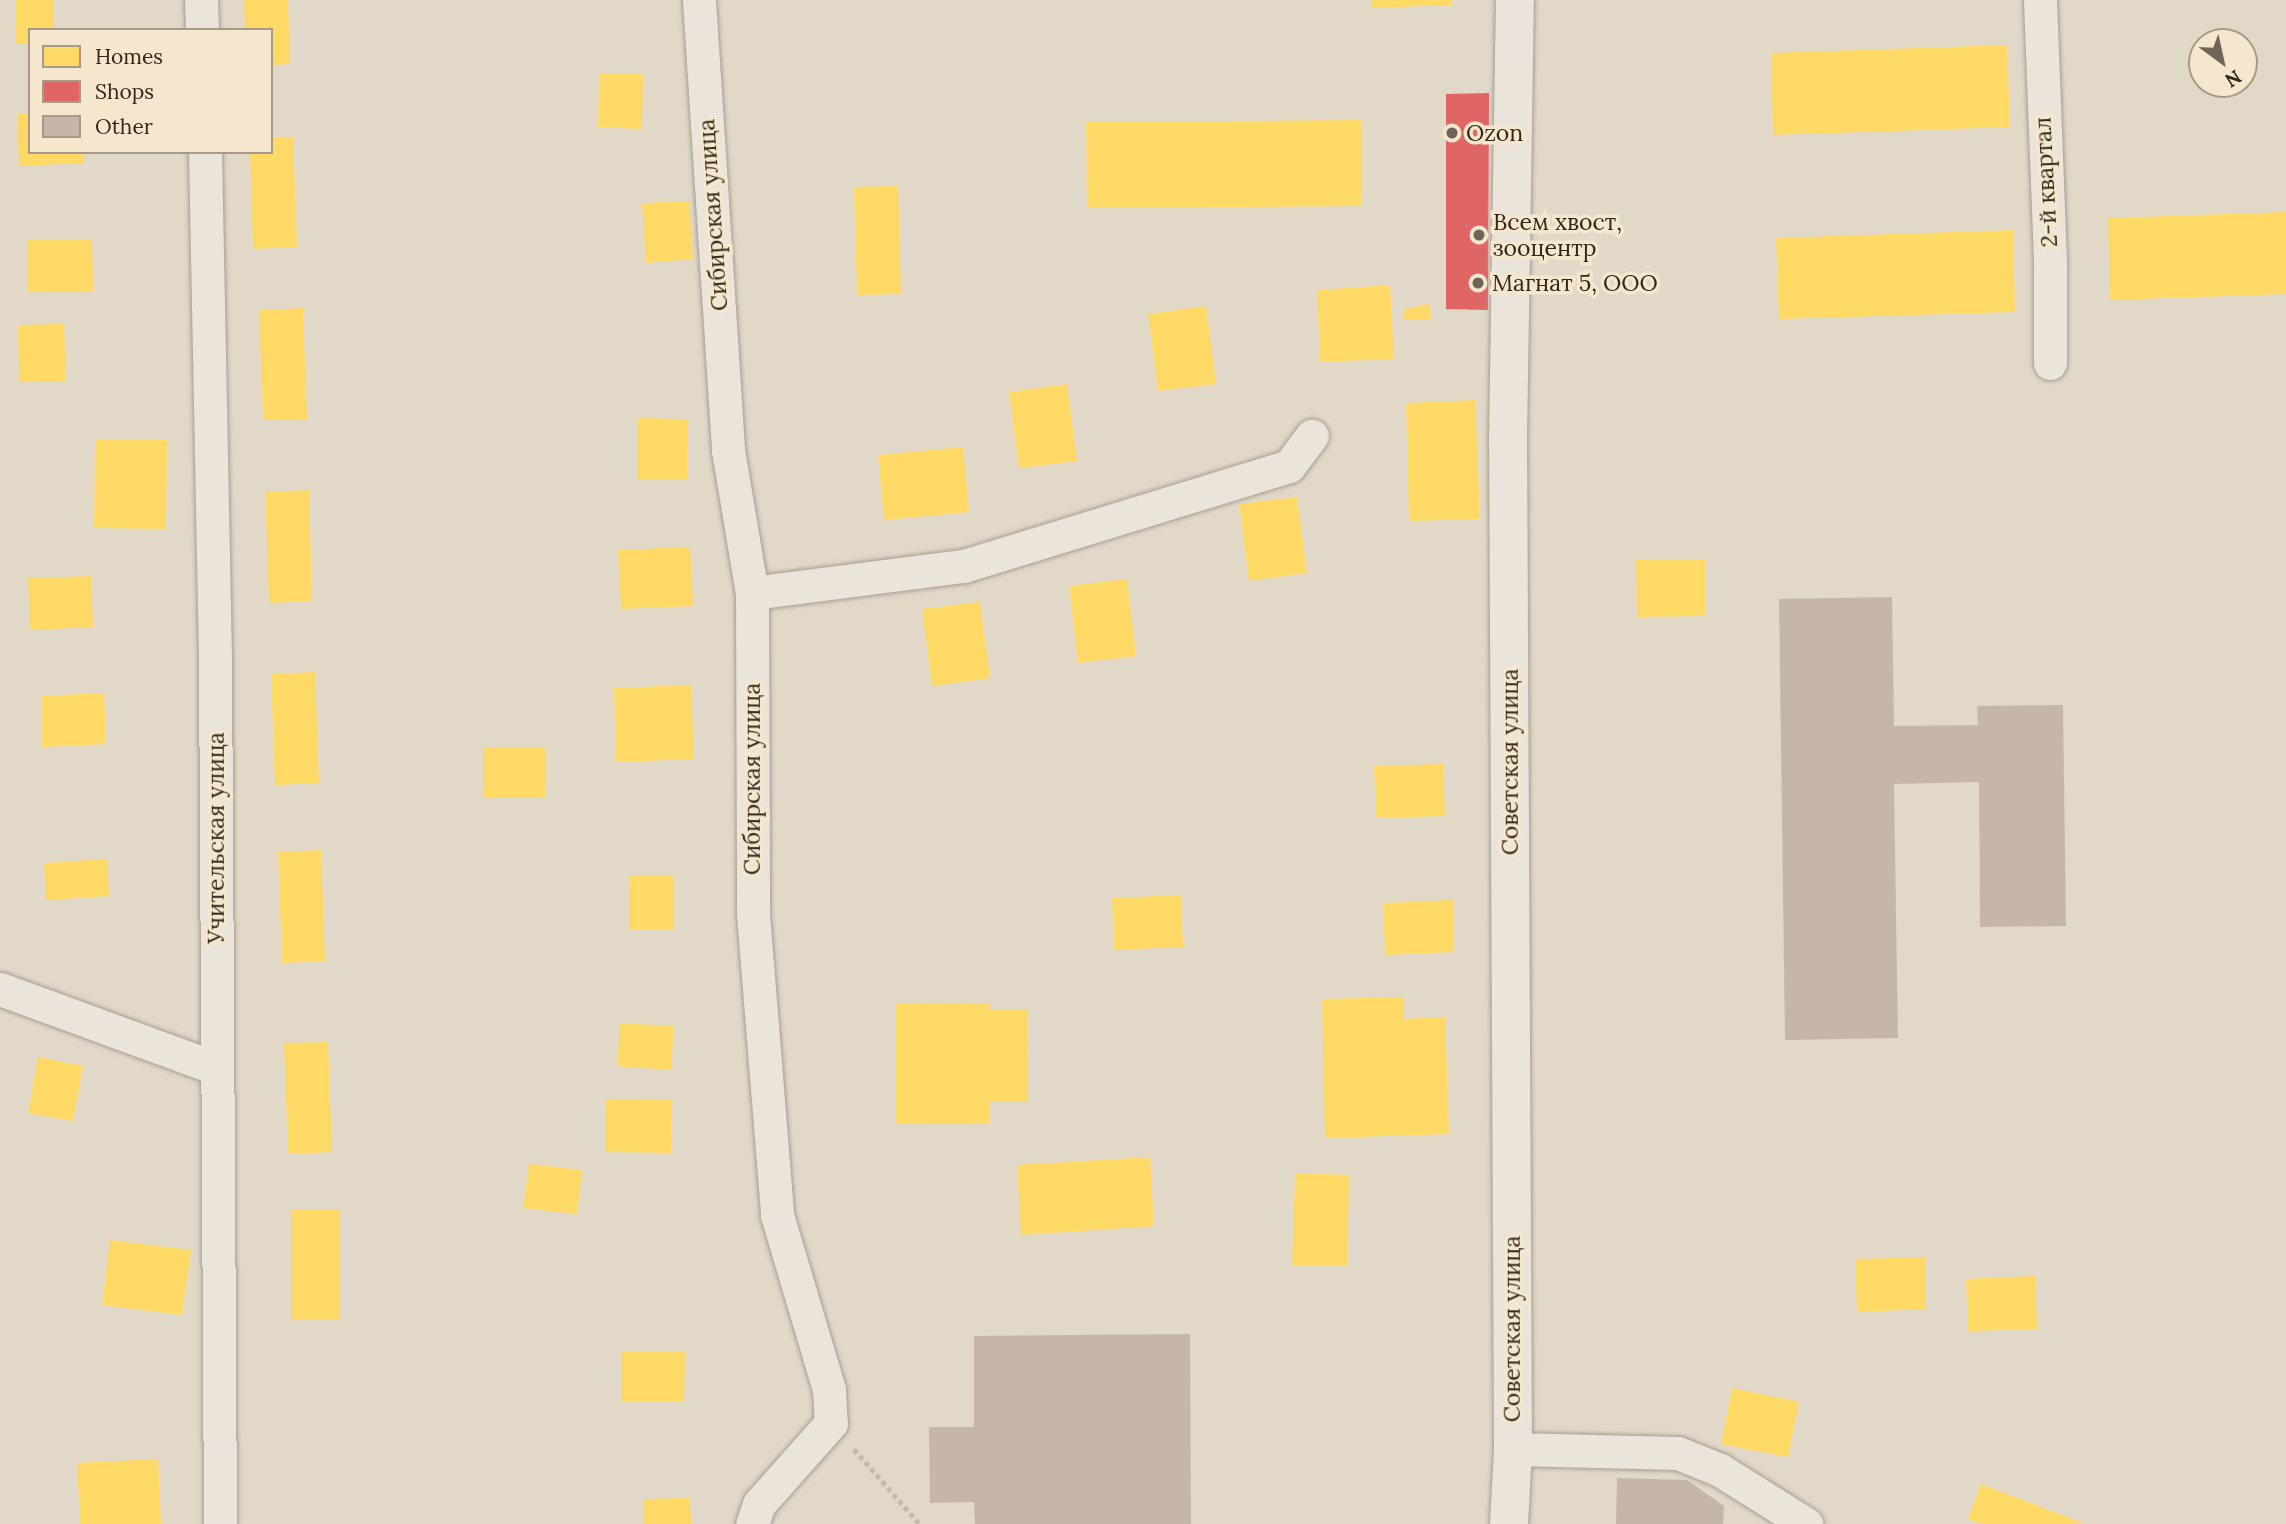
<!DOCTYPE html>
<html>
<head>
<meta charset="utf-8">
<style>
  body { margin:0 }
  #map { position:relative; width:2286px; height:1524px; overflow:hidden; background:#e2d8c8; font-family:Lora,serif }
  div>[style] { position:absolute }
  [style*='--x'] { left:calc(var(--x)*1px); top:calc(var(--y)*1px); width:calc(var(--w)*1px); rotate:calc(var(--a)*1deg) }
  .homes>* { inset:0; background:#ffd966 }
  .shops>* { inset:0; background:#e06666 }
  .building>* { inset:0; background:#c5b6a9 }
  .path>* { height:4.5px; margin-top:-2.25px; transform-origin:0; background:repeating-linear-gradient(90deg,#c2bbb2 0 5px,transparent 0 8.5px) }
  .roads { filter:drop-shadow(0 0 2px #a79e92) drop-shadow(0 0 2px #a79e92) }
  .street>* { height:33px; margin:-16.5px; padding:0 16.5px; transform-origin:16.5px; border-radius:16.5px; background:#eae4da }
  .secondary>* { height:38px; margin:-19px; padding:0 19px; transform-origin:19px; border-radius:19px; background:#eae4da }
  .dots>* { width:19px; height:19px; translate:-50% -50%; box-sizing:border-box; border:4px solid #f4e7ce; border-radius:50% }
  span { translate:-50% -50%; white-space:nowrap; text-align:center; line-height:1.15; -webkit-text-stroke:7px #f4e7ce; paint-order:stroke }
  .poi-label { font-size:23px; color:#33261c }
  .left { translate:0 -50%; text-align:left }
  .street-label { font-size:23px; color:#33261c }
  .legend { position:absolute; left:28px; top:28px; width:245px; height:126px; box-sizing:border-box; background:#f4e7ce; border:2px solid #a79a87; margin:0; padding:9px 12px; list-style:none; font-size:21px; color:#33261c }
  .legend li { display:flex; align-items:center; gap:14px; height:35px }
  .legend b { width:35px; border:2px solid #a79a87 }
  .north { position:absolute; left:2188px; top:28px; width:70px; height:70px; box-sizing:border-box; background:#f4e7ce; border:2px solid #a79a87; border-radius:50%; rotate:147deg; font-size:19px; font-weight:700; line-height:28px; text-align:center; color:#33261c }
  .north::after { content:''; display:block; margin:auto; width:24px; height:32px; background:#706458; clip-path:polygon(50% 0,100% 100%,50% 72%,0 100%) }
</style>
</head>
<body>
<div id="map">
  <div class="homes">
    <i style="clip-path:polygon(15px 0,53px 0,53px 30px,30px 30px,30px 44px,16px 44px)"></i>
    <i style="clip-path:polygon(244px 0,288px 0,290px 64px,271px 65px,271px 30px,245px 30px)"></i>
    <i style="clip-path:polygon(1371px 0,1451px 0,1451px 5px,1371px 8px)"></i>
    <i style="clip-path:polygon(2007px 45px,2010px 127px,1773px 135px,1771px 53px)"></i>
    <i style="clip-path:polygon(599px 74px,643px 74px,642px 129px,598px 127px)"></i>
    <i style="clip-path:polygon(17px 114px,30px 114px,30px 152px,83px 152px,83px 163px,19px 166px)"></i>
    <i style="clip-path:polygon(1361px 120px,1362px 206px,1087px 208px,1086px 122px)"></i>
    <i style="clip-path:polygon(271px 137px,293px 137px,297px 247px,253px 249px,250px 152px,271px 152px)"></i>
    <i style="clip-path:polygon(898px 186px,901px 294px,857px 295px,854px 187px)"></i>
    <i style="clip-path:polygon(689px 201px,693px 259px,646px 263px,642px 203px)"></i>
    <i style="clip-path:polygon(2286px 212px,2286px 294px,2110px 300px,2108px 218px)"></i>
    <i style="clip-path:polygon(2013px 230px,2015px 312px,1779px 319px,1776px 238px)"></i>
    <i style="clip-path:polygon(92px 239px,93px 291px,28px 292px,28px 240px)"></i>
    <i style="clip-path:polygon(1390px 285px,1394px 359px,1320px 362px,1317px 290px)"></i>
    <i style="clip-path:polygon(1429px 304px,1431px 319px,1403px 320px,1404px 309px)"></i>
    <i style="clip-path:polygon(1206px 306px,1216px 384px,1158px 391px,1148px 314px)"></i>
    <i style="clip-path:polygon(303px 308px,307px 419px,263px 420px,259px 310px)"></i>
    <i style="clip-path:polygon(64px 324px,66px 381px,19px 382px,18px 325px)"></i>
    <i style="clip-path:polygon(1067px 384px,1077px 461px,1019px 468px,1009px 392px)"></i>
    <i style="clip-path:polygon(1475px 400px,1480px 519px,1409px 521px,1406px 403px)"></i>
    <i style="clip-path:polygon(638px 418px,688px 419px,687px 480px,637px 480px)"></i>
    <i style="clip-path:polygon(95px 439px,167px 439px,166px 529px,94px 528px)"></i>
    <i style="clip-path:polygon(963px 447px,969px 512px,884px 520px,878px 455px)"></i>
    <i style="clip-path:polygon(309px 490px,312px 601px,269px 603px,265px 492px)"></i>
    <i style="clip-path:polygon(1297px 497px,1307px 573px,1249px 581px,1239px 504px)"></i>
    <i style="clip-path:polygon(690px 547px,693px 606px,621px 609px,618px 550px)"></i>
    <i style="clip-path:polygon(1705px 559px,1706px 616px,1637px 617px,1636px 560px)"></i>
    <i style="clip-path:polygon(91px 576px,93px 627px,30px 630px,28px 578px)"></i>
    <i style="clip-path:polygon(1127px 579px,1136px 656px,1078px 663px,1069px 586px)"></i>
    <i style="clip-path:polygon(980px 602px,990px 678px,932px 686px,922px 609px)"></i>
    <i style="clip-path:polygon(315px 672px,319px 783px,275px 785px,271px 674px)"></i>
    <i style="clip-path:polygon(691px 685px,694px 759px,616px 762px,614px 688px)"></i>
    <i style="clip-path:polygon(104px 693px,106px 744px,42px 747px,41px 696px)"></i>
    <i style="clip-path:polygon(483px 747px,545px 747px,546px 797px,483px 797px)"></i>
    <i style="clip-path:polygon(1443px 764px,1445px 816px,1376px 818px,1374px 766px)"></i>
    <i style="clip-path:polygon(321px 850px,325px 961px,282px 963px,278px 852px)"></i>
    <i style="clip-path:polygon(107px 859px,109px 896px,46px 900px,44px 863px)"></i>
    <i style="clip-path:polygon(630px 875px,674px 875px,673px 929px,629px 929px)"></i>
    <i style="clip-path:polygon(1181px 895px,1183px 947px,1114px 950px,1112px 898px)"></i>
    <i style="clip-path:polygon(1453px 900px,1454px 952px,1385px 955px,1383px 903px)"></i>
    <i style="clip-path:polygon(1404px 997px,1404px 1019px,1445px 1017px,1449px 1134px,1325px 1138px,1322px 999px)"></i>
    <i style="clip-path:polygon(989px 1003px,989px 1010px,1027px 1010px,1028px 1102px,989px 1102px,989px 1123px,896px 1124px,896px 1004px)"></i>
    <i style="clip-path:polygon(620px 1023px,674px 1026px,671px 1070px,617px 1066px)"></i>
    <i style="clip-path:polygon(328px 1042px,332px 1152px,288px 1154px,284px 1043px)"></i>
    <i style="clip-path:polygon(38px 1057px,83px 1066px,73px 1121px,28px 1113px)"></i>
    <i style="clip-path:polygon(606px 1099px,672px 1100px,671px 1153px,605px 1152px)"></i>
    <i style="clip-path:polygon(1150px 1157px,1154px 1226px,1021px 1235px,1017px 1165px)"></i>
    <i style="clip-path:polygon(529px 1164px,582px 1170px,577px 1214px,523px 1208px)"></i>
    <i style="clip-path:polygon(1295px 1173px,1349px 1175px,1347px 1266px,1292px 1265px)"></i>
    <i style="clip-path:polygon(291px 1209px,340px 1209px,340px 1320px,291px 1320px)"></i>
    <i style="clip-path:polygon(110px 1240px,191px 1250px,182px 1315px,102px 1305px)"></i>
    <i style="clip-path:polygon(1925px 1257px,1926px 1309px,1857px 1312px,1855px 1259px)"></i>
    <i style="clip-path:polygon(2035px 1276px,2037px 1329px,1968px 1331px,1966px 1279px)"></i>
    <i style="clip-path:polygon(621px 1351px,685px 1351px,684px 1402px,621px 1402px)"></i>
    <i style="clip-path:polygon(1732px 1388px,1799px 1402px,1788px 1457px,1721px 1444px)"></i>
    <i style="clip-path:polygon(158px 1459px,161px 1524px,80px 1524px,77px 1463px)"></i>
    <i style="clip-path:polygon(1981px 1484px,2085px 1524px,1982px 1524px,1968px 1519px)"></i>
    <i style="clip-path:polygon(690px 1498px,691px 1524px,644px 1524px,643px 1499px)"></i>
  </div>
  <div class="shops">
    <i style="clip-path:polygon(1489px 93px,1488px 310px,1446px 309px,1446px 94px)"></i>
  </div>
  <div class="building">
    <i style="clip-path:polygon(1892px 597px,1894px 726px,1978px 725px,1977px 706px,2063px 705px,2066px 926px,1980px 927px,1979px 782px,1894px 784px,1898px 1038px,1785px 1040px,1779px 599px)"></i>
    <i style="clip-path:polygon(1190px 1334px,1191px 1524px,975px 1524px,974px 1502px,930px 1503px,929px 1427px,974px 1427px,974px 1336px)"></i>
    <i style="clip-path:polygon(1617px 1478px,1687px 1480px,1724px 1506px,1723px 1524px,1616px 1524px)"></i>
  </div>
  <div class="path">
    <i style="--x:854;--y:1449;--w:100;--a:48.7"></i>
  </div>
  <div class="roads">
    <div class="street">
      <i style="--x:201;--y:0;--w:30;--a:88"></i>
      <i style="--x:699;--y:0;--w:451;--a:86.3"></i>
      <i style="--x:728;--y:450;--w:145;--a:80.5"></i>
      <i style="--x:752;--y:593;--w:321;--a:89.8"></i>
      <i style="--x:753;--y:914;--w:302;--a:85.4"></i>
      <i style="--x:777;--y:1215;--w:182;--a:73.4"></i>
      <i style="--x:829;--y:1389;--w:34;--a:87"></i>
      <i style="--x:831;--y:1423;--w:108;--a:131.6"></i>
      <i style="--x:759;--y:1504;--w:21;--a:109"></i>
      <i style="--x:2040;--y:0;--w:264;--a:87.8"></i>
      <i style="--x:2050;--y:264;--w:99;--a:90"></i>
      <i style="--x:205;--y:152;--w:505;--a:88.87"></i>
      <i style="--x:215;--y:657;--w:867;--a:89.67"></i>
      <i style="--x:752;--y:593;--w:214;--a:-7.3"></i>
      <i style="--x:964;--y:566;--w:340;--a:-17.1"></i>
      <i style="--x:1289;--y:466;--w:38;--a:-53"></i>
      <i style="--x:0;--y:989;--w:230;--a:20.1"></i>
      <i style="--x:1513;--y:1449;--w:165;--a:1.4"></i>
      <i style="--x:1678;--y:1453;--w:45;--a:22"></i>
      <i style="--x:1720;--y:1470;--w:102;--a:32.1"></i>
    </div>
    <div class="secondary">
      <i style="--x:1509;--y:1524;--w:75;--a:-86.9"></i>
      <i style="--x:1513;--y:1449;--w:1009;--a:-90.28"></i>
      <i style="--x:1508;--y:440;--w:440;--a:-89.1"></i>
    </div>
  </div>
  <div class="dots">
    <i style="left:1452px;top:133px;background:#706458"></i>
    <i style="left:1479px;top:235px;background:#706458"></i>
    <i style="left:1478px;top:283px;background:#706458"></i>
  </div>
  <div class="poi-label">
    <span class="left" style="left:1466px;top:133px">Ozon</span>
    <span class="left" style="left:1493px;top:235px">Всем хвост,<br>зооцентр</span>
    <span class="left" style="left:1492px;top:283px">Магнат 5, ООО</span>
  </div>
  <div class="street-label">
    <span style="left:2046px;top:182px;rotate:-93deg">2-й квартал</span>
    <span style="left:713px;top:215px;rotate:-94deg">Сибирская улица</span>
    <span style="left:1510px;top:762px;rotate:-90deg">Советская улица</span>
    <span style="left:752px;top:779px;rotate:-90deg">Сибирская улица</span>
    <span style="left:216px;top:838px;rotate:-90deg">Учительская улица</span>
    <span style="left:1512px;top:1329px;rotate:-90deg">Советская улица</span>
  </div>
  <ul class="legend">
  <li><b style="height:19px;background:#ffd966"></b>Homes</li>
  <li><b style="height:19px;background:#e06666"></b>Shops</li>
  <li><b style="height:19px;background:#c5b6a9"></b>Other</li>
  </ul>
  <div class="north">N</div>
</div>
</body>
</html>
